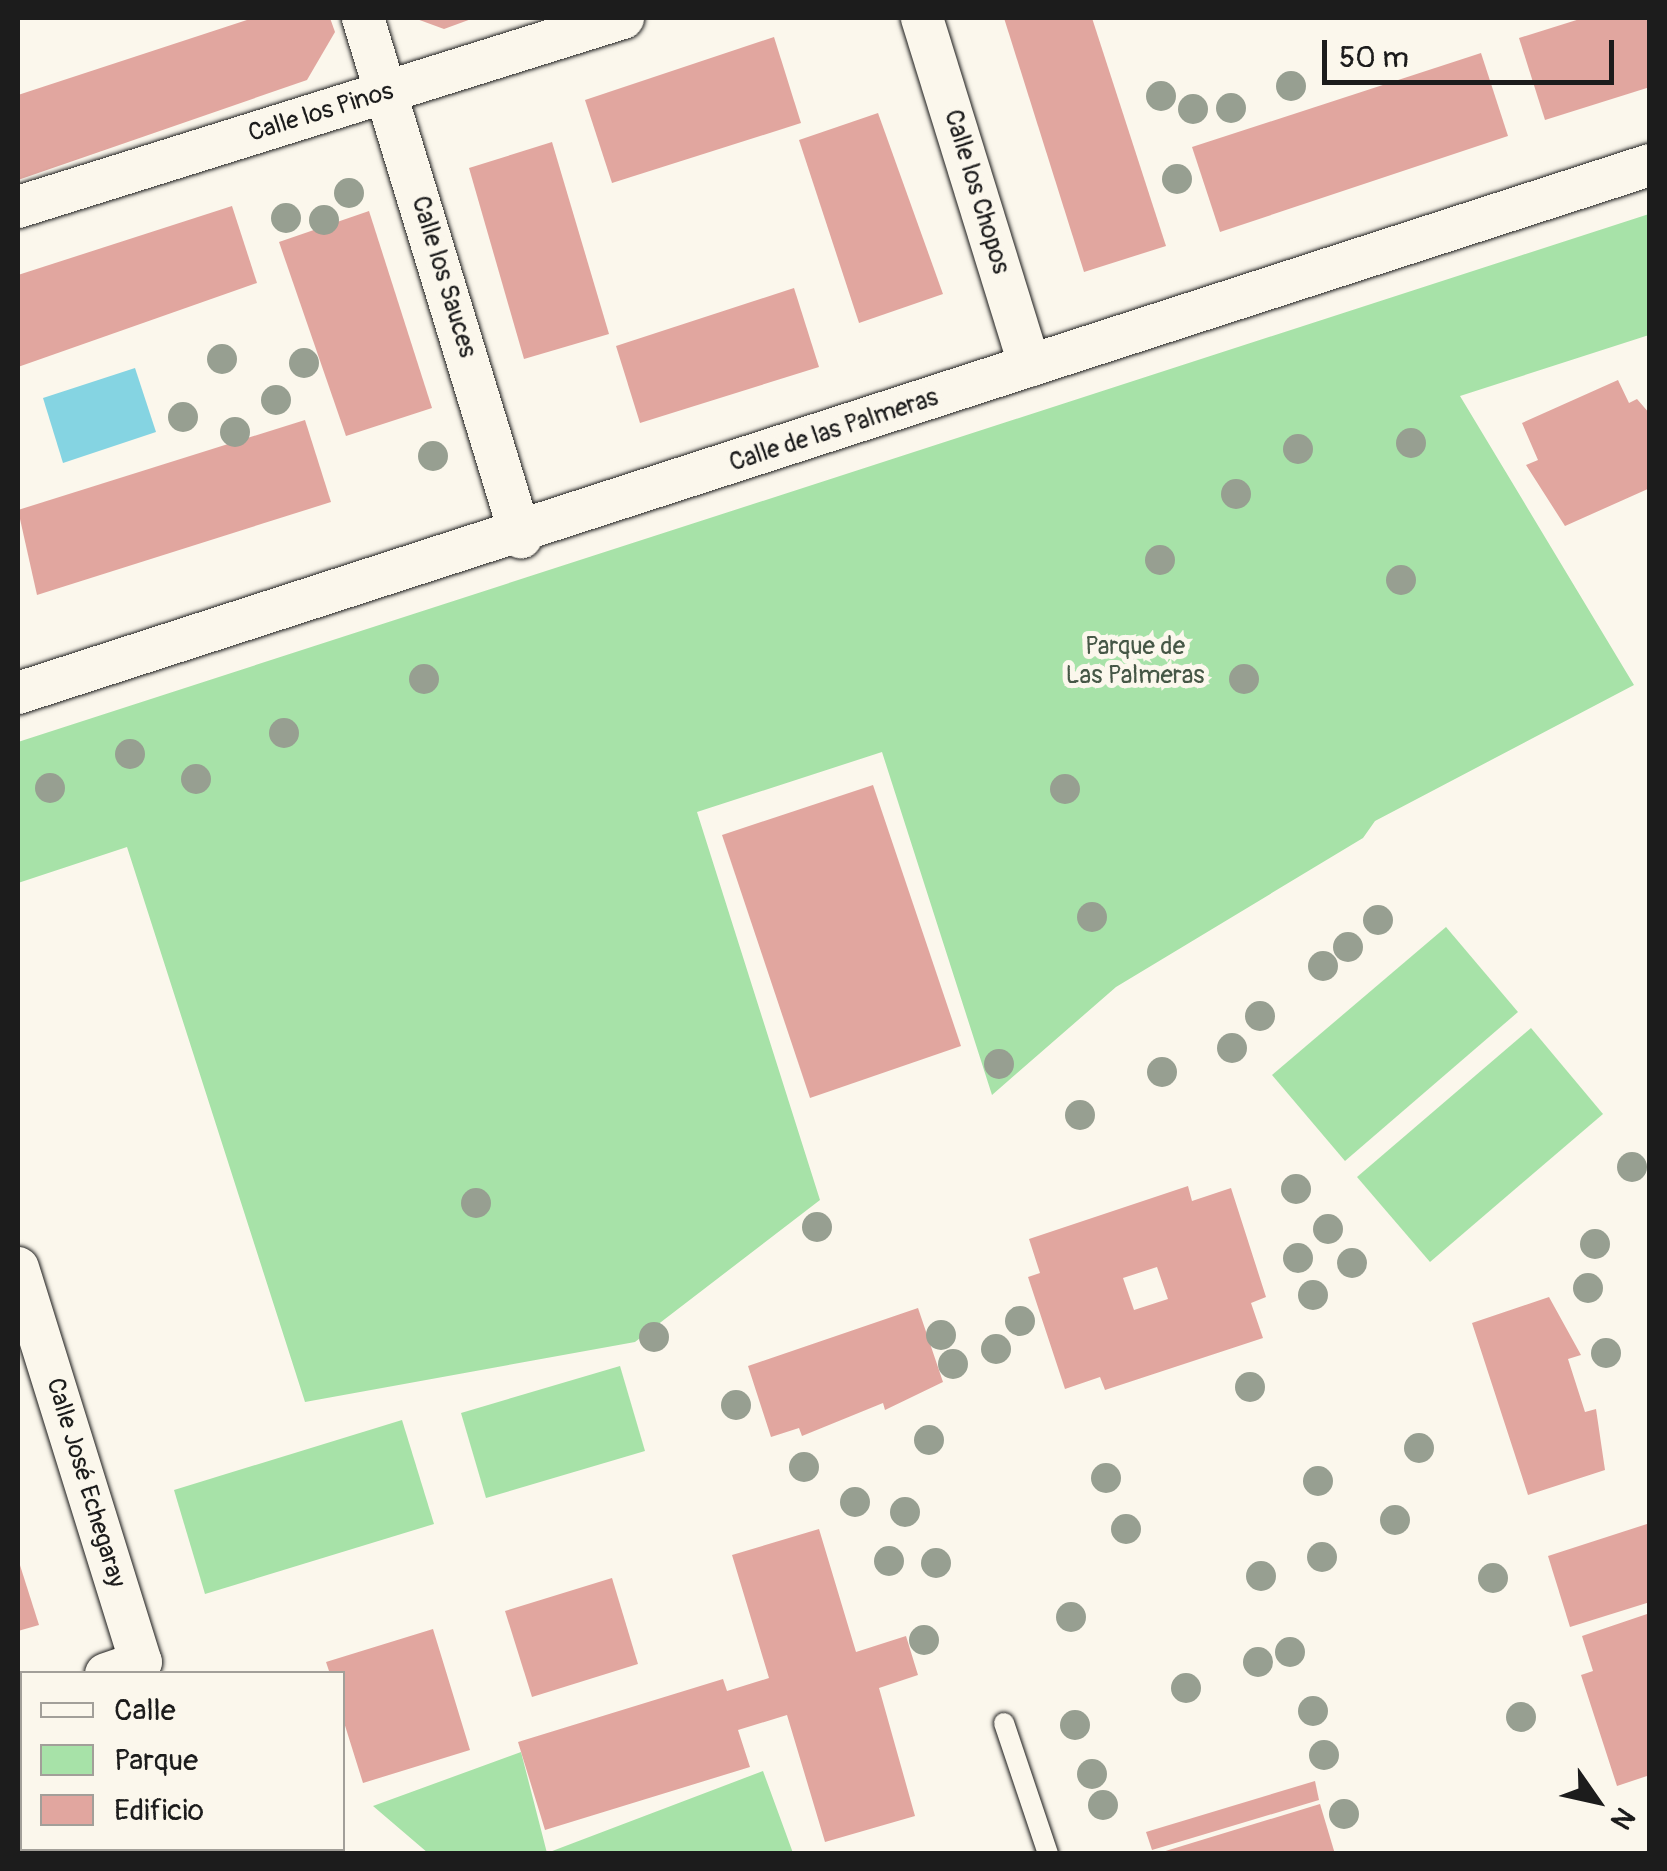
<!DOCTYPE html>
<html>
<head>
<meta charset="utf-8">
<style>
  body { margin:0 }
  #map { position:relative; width:1667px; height:1871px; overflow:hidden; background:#fbf7ec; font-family:Pangolin,sans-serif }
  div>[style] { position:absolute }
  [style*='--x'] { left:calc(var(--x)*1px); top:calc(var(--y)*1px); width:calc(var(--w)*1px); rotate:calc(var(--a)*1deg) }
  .green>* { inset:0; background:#a7e2a8 }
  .water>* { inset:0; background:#85d4e2 }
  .building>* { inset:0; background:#e1a69f }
  .roads { filter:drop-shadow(0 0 2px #1c1c1c) drop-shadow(0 0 2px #1c1c1c) }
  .lane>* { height:20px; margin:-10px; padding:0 10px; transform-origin:10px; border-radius:10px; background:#fbf7ec }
  .street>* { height:42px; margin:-21px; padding:0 21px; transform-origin:21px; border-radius:21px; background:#fbf7ec }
  .trees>* { width:30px; height:30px; margin:-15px; border-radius:50%; background:#979f91 }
  span { translate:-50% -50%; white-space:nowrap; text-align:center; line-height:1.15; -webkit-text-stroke:10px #fbf7ec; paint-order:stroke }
  .street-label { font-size:25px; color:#1c1c1c }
  .park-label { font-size:25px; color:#465746 }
  .frame { position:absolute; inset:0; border:20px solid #1c1c1c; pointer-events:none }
  .legend { position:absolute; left:20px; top:1671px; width:325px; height:180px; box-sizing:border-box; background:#fbf7ec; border:2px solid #a29f99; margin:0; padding:12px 18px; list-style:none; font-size:30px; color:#1c1c1c }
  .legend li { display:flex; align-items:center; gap:20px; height:50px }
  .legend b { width:50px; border:2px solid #a29f99 }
  .north { position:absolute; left:1547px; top:1751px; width:100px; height:100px; -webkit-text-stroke:8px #fbf7ec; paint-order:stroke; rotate:124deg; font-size:28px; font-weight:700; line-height:40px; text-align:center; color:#1c1c1c }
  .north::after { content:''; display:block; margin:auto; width:35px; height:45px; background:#1c1c1c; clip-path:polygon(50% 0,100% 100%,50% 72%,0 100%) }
  .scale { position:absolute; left:1322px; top:40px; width:292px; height:45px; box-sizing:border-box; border:5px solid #1c1c1c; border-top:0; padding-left:12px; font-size:30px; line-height:35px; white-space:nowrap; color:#1c1c1c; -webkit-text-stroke:8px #fbf7ec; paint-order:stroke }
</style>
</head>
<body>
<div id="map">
  <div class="green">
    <i style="clip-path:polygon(1649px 214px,1649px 335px,1460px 396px,1634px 685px,1375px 821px,1363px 838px,1116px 987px,992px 1095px,882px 752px,697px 812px,820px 1200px,635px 1342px,305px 1402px,127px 847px,18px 883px,18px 742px)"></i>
    <i style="clip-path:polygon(1446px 927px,1518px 1012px,1345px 1161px,1272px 1075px)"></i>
    <i style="clip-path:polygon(1531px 1028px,1603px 1114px,1430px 1262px,1357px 1177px)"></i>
    <i style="clip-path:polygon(620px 1366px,645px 1451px,486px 1498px,461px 1413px)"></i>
    <i style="clip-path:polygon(402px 1420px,434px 1524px,205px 1594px,174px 1490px)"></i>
    <i style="clip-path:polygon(521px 1752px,547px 1853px,763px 1771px,793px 1853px,428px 1853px,373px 1806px)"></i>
  </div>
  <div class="water">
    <i style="clip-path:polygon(135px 368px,156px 432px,63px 463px,43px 398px)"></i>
  </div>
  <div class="building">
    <i style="clip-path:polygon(253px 18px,330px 18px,335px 32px,307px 80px,18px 180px,18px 95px)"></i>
    <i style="clip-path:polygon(414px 18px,474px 18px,444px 29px)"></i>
    <i style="clip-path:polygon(1004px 18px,1092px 18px,1166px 246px,1084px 272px)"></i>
    <i style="clip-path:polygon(1583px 18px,1650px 18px,1650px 87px,1545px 120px,1519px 38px)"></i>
    <i style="clip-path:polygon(774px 37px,801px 123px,612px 183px,585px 100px)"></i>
    <i style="clip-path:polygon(1481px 53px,1508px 136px,1220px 232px,1192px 147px)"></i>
    <i style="clip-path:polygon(878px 113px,943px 294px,859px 323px,799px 140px)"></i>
    <i style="clip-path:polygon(552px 142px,609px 334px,524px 359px,469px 168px)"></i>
    <i style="clip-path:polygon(232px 206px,257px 283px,18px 367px,18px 275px)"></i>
    <i style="clip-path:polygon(369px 211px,432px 408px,346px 436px,279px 242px)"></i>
    <i style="clip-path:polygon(794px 288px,819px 367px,640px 423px,616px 346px)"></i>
    <i style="clip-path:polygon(1618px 380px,1629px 403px,1637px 399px,1650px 414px,1650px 488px,1565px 526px,1526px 465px,1538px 460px,1522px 423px)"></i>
    <i style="clip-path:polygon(305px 420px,331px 502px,37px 595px,18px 510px)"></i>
    <i style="clip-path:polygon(873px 785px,961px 1046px,810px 1098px,722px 835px)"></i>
    <i style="clip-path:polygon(evenodd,1188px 1186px,1192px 1201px,1231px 1188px,1266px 1297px,1251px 1303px,1263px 1338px,1105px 1390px,1100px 1377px,1065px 1389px,1028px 1277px,1040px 1273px,1029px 1239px,1188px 1186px,1157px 1267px,1168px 1299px,1134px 1310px,1123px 1278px,1157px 1267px)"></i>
    <i style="clip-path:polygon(1549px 1297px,1581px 1355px,1568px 1359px,1585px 1412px,1596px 1409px,1605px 1470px,1528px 1495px,1472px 1323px)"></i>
    <i style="clip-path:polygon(918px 1308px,943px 1382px,885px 1410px,883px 1403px,802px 1436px,799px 1428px,771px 1437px,748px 1366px)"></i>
    <i style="clip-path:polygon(1650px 1523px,1650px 1602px,1570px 1627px,1548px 1556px)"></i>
    <i style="clip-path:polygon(819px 1529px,856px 1652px,906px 1636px,918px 1675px,879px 1688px,915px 1816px,825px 1842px,787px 1715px,738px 1730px,750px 1767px,545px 1830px,518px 1742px,723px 1679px,727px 1691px,769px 1678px,732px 1555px)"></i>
    <i style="clip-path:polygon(18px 1559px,39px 1625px,18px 1631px)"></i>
    <i style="clip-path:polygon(612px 1578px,638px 1664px,532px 1697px,505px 1611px)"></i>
    <i style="clip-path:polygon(1650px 1613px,1650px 1775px,1617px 1786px,1581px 1675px,1593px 1671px,1582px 1636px)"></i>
    <i style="clip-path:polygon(433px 1629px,470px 1750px,363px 1783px,342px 1716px,342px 1674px,330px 1674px,326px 1662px)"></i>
    <i style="clip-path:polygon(1315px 1781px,1319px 1800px,1152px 1850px,1146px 1832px)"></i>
    <i style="clip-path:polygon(1320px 1804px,1335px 1854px,1160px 1854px,1159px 1853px)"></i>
    <i style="clip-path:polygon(60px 1848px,209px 1848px,216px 1854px,66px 1854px)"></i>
  </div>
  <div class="roads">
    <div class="lane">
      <i style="--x:1004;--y:1723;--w:138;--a:71.4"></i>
    </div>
    <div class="street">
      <i style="--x:363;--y:18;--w:543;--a:73.07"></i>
      <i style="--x:922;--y:18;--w:364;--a:72.8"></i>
      <i style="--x:18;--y:207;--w:634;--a:-17.35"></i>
      <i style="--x:18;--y:693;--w:1715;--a:-17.93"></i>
      <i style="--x:18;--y:1268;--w:413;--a:72.7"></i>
      <i style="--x:141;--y:1662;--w:37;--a:161"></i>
      <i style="--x:18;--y:1703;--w:4;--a:-14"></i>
    </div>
  </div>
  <div class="trees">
    <i style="left:1291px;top:86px"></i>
    <i style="left:1161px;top:96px"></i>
    <i style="left:1231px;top:108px"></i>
    <i style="left:1193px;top:109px"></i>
    <i style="left:1177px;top:179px"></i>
    <i style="left:349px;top:193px"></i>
    <i style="left:286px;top:218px"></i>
    <i style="left:324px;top:220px"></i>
    <i style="left:222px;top:359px"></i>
    <i style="left:304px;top:363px"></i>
    <i style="left:276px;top:400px"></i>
    <i style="left:183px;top:417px"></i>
    <i style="left:235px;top:432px"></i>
    <i style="left:1411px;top:443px"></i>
    <i style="left:1298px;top:449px"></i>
    <i style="left:433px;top:456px"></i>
    <i style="left:1236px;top:494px"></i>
    <i style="left:1160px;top:560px"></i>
    <i style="left:1401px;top:580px"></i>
    <i style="left:424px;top:679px"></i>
    <i style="left:1244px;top:679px"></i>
    <i style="left:284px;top:733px"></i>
    <i style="left:130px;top:754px"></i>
    <i style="left:196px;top:779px"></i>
    <i style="left:50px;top:788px"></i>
    <i style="left:1065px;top:789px"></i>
    <i style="left:1092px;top:917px"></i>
    <i style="left:1378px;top:920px"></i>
    <i style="left:1348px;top:947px"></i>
    <i style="left:1323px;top:966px"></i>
    <i style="left:1260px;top:1016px"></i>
    <i style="left:1232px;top:1048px"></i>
    <i style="left:999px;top:1064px"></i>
    <i style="left:1162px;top:1072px"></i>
    <i style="left:1080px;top:1115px"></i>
    <i style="left:1632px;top:1167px"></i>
    <i style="left:1296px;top:1189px"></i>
    <i style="left:476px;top:1203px"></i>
    <i style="left:817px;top:1227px"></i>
    <i style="left:1328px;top:1229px"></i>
    <i style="left:1595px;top:1244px"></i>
    <i style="left:1298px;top:1258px"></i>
    <i style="left:1352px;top:1263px"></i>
    <i style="left:1588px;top:1288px"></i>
    <i style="left:1313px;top:1295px"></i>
    <i style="left:1020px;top:1321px"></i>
    <i style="left:941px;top:1335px"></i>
    <i style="left:654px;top:1337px"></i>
    <i style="left:996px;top:1349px"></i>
    <i style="left:1606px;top:1353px"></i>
    <i style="left:953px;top:1364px"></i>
    <i style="left:1250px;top:1387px"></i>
    <i style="left:736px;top:1405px"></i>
    <i style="left:929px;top:1440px"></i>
    <i style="left:1419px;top:1448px"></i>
    <i style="left:804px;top:1467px"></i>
    <i style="left:1106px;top:1478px"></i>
    <i style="left:1318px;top:1481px"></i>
    <i style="left:855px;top:1502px"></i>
    <i style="left:905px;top:1512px"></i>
    <i style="left:1395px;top:1520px"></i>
    <i style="left:1126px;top:1529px"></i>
    <i style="left:1322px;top:1557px"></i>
    <i style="left:889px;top:1561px"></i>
    <i style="left:936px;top:1563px"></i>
    <i style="left:1261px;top:1576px"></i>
    <i style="left:1493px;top:1578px"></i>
    <i style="left:1071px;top:1617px"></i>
    <i style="left:924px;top:1640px"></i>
    <i style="left:1290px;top:1652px"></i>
    <i style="left:1258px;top:1662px"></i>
    <i style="left:1186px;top:1688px"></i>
    <i style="left:1313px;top:1711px"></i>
    <i style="left:1521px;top:1717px"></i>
    <i style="left:1075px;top:1725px"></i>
    <i style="left:1324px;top:1755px"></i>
    <i style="left:1092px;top:1774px"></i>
    <i style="left:1103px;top:1805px"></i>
    <i style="left:1344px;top:1814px"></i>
  </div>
  <div class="street-label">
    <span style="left:321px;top:113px;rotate:-17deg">Calle los Pinos</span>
    <span style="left:976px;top:192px;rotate:73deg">Calle los Chopos</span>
    <span style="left:443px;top:277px;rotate:73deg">Calle los Sauces</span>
    <span style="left:834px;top:431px;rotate:-18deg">Calle de las Palmeras</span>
    <span style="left:85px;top:1483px;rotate:73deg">Calle José Echegaray</span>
  </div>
  <div class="park-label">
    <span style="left:1135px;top:662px">Parque de<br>Las Palmeras</span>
  </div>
  <div class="frame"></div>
  <ul class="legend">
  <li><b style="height:12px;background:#fbf7ec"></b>Calle</li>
  <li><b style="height:28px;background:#a7e2a8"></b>Parque</li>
  <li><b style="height:28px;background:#e1a69f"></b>Edificio</li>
  </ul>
  <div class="north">N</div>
  <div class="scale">50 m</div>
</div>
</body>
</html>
